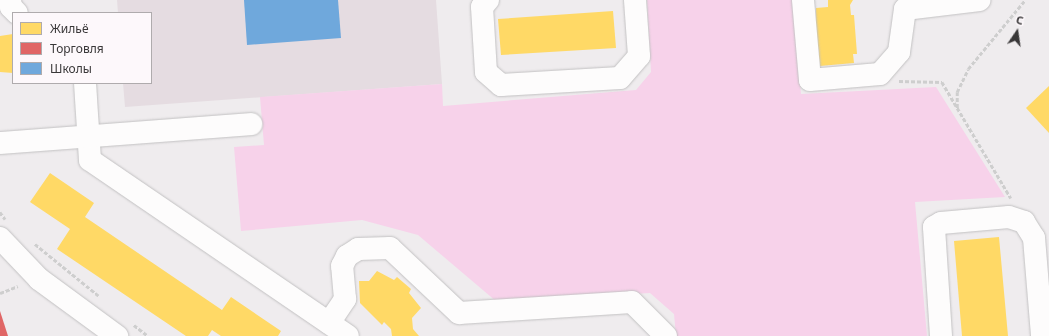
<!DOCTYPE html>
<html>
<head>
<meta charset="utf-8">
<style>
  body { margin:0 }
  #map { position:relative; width:1049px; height:336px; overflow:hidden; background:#efecee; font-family:"Noto Sans",sans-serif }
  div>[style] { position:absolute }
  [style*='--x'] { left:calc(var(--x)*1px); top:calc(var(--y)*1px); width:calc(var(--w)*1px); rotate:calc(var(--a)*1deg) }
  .built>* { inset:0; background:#e5dce1 }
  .green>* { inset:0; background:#f7d2ea }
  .homes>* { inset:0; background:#ffd966 }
  .shops>* { inset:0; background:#e06666 }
  .schools>* { inset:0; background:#6fa8dc }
  .path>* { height:2.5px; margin-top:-1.25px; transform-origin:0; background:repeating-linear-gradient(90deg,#cecece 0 4px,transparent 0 6px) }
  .roads { filter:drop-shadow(0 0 1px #c2c1c2) drop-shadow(0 0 1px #c2c1c2) }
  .minor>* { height:22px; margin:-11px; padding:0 11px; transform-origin:11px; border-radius:11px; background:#fdfcfc }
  span { translate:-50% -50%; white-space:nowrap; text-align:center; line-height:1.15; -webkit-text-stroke:4px #fdf8fb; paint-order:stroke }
  .legend { position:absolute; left:12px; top:12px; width:140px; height:72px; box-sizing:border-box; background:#fdf8fb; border:1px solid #afabad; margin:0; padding:5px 7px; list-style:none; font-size:12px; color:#393738 }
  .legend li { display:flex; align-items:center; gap:8px; height:20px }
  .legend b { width:20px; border:1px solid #afabad }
  .north { position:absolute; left:997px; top:12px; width:40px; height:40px; -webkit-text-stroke:3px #fdf8fb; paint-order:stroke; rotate:13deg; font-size:11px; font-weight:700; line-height:16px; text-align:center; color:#393738 }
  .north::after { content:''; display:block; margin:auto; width:14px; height:18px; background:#393738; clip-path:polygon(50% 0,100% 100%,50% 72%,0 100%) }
</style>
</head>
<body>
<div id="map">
  <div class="built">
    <i style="clip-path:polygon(117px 0,436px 0,442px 84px,125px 107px,123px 83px,151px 83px,151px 13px,118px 13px)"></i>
  </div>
  <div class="green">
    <i style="clip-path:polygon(647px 0,792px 0,801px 94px,936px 87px,1005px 197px,915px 202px,927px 336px,676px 336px,674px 314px,650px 293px,497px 302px,418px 235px,362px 220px,241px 231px,234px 147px,264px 145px,260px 97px,442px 84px,443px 106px,636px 90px,651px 72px)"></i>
  </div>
  <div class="homes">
    <i style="clip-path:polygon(828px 0,853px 0,850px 5px,851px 15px,854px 15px,857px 54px,853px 54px,854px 63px,820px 66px,818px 47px,815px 47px,816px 8px,828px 7px)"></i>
    <i style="clip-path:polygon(613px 11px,616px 48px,501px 55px,498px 19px)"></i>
    <i style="clip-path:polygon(13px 34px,13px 73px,0 72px,0 36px)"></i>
    <i style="clip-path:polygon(1049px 86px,1049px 133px,1026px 108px)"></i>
    <i style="clip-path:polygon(50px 173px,94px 203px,85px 217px,222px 310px,231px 297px,281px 331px,278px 336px,221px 336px,212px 330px,208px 336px,186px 336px,57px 249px,70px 229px,30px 202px)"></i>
    <i style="clip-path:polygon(999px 237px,1008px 336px,962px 336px,954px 241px)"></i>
    <i style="clip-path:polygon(377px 271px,394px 280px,397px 277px,411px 289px,409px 293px,421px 308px,412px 318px,413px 329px,419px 336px,392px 336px,391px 329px,384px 322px,382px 325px,360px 303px,359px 281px,369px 281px)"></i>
  </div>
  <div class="shops">
    <i style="clip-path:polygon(0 311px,8px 336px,0 336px)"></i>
  </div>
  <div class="schools">
    <i style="clip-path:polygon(244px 0,338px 0,341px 38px,247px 45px)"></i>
  </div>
  <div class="path">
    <i style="--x:899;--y:81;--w:43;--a:1.3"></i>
    <i style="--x:942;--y:82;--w:135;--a:59.3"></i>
    <i style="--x:957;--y:108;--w:16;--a:-90"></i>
    <i style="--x:957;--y:92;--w:25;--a:-64"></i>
    <i style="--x:968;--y:69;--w:89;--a:-50.4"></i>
    <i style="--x:0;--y:212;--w:9;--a:54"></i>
    <i style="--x:35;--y:244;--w:82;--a:39.1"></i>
    <i style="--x:0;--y:293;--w:19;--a:-21"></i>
    <i style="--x:134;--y:325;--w:18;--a:38"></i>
  </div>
  <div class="roads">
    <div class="minor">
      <i style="--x:10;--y:0;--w:7;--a:82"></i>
      <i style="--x:11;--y:7;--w:8;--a:45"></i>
      <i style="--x:488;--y:0;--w:9;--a:131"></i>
      <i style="--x:482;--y:7;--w:65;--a:86.5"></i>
      <i style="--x:486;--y:72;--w:20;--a:41"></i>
      <i style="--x:501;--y:85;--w:119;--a:-3.4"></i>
      <i style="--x:620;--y:78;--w:29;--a:-49"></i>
      <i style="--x:639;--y:56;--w:56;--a:-94.1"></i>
      <i style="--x:803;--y:0;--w:80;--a:85"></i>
      <i style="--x:810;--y:80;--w:70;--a:-4.9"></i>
      <i style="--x:880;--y:74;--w:29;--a:-49"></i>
      <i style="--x:899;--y:52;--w:43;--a:-82.1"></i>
      <i style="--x:905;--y:9;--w:75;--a:-6.9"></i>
      <i style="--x:85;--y:83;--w:77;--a:86.3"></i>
      <i style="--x:90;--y:160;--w:312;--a:34.3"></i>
      <i style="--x:0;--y:143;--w:252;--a:-4.3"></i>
      <i style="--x:0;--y:238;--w:57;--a:46.4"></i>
      <i style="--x:39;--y:279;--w:97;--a:36.2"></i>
      <i style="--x:329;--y:323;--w:29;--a:-56"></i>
      <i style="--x:345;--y:299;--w:33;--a:-95"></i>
      <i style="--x:342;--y:266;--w:11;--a:-63"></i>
      <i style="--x:347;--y:256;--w:13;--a:-32"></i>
      <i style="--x:358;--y:249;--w:32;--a:-2"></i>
      <i style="--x:390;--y:248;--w:95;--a:43.3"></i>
      <i style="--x:459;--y:313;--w:173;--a:-3.6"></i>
      <i style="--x:632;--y:302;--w:48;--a:45"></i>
      <i style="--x:941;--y:336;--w:109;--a:-93.7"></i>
      <i style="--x:934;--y:227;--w:8;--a:-30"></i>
      <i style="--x:941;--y:223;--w:68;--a:-5"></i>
      <i style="--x:1009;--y:217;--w:16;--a:18"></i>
      <i style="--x:1024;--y:222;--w:19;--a:58"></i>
      <i style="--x:1034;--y:238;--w:98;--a:85.3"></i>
    </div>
  </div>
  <ul class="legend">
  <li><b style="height:11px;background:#ffd966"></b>Жильё</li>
  <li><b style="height:11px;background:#e06666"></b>Торговля</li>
  <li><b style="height:11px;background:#6fa8dc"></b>Школы</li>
  </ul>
  <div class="north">С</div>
</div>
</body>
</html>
